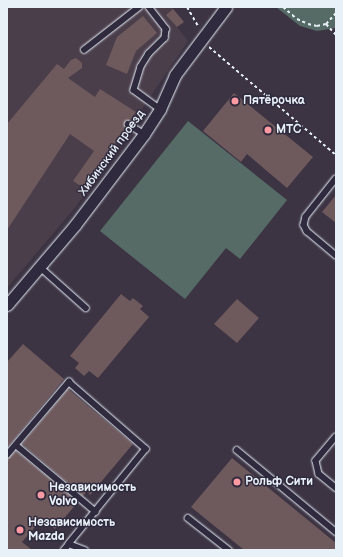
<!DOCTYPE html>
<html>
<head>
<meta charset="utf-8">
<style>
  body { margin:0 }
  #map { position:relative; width:343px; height:557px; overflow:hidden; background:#3c3343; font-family:"Balsamiq Sans",sans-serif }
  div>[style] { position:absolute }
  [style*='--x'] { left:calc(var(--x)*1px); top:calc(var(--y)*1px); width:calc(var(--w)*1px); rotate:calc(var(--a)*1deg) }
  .built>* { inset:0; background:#4b3e4b }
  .green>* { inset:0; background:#566b66 }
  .building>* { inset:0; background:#6e595d }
  .path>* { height:2px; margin-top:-1px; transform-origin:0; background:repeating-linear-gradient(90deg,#e8f1f8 0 3px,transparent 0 6px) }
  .roads { filter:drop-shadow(0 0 1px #e8f1f8) drop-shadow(0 0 1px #e8f1f8) }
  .service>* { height:5.5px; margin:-2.75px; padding:0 2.75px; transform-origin:2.75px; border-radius:2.75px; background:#2f2a3d }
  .minor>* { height:11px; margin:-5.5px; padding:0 5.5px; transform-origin:5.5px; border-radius:5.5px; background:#2f2a3d }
  .dots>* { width:11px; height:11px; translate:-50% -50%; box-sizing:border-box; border:2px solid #2f2a3d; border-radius:50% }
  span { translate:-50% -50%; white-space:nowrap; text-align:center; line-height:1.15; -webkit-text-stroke:3px #2f2a3d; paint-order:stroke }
  .poi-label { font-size:12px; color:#e8f1f8; font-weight:700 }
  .left { translate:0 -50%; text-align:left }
  .street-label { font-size:12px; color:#e8f1f8 }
  .frame { position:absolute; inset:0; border:8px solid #e8f1f8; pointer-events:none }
</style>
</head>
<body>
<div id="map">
  <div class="built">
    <i style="clip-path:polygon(7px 7px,172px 7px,184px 22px,177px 27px,188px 41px,77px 205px,7px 288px)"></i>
  </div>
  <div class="green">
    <i style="clip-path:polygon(276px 7px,336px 7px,336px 28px,317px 31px,300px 26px)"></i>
    <i style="clip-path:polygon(188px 121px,287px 200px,240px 259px,226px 248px,185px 299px,100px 231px)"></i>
  </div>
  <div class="building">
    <i style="clip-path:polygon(173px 9px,184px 22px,177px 27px,166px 15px)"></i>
    <i style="clip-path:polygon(143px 16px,157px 33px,136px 51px,127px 74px,106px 65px,117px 37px)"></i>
    <i style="clip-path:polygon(76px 58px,82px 63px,82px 68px,68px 78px,95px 97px,100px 89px,136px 112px,130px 120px,125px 121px,126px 127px,105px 158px,97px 175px,84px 188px,73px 181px,94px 151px,70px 134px,7px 230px,7px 124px,57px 64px,64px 69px,71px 60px)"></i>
    <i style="clip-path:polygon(234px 93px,313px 157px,287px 188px,247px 154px,241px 162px,203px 131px)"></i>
    <i style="clip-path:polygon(336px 195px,336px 223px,322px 212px)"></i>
    <i style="clip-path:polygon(121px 294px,130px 301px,133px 298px,143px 306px,140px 309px,149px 317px,98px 378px,89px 371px,84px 376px,75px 368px,79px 363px,70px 356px)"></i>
    <i style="clip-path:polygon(237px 299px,259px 318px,237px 343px,214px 324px)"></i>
    <i style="clip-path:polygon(23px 344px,64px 379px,7px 448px,7px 362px)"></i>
    <i style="clip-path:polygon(68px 389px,133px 444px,90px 495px,87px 491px,83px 496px,22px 444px)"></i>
    <i style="clip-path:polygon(16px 451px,78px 502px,55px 529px,43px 518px,22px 542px,32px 550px,7px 550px,7px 459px)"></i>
    <i style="clip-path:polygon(232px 458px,336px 543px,336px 550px,244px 550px,191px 507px)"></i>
  </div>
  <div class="path">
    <i style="--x:187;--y:7;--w:22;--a:60"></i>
    <i style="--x:283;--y:7;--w:18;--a:41"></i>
    <i style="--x:297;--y:19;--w:12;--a:24"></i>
    <i style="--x:308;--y:24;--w:9;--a:13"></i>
    <i style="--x:317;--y:26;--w:9;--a:-13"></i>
    <i style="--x:336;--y:13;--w:15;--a:132"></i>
    <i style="--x:326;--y:24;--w:15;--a:48"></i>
    <i style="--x:209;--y:47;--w:167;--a:40.4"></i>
  </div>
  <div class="roads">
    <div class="service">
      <i style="--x:149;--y:7;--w:28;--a:52"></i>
      <i style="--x:166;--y:29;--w:9;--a:96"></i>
      <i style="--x:165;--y:38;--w:23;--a:135"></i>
      <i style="--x:149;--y:54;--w:15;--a:122"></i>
      <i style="--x:141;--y:67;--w:24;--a:107"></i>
      <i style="--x:134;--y:90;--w:32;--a:36"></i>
      <i style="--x:84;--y:50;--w:70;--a:-38"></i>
      <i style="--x:128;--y:124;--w:19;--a:32"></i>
      <i style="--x:336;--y:179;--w:48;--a:128.3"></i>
      <i style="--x:306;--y:217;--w:8;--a:104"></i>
      <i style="--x:304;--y:225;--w:7;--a:63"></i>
      <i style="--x:307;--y:231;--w:38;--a:40"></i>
      <i style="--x:39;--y:266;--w:63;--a:41.8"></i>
      <i style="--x:336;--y:437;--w:31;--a:130"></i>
      <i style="--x:316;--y:461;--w:13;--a:77"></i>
      <i style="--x:319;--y:474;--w:22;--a:39"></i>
      <i style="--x:16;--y:445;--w:104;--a:39.9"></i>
      <i style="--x:237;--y:450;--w:129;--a:39.6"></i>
      <i style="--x:7;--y:455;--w:96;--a:-49.7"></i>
      <i style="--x:69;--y:382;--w:102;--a:41"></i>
      <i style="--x:146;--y:449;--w:122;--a:129"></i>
      <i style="--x:69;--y:544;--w:17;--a:21"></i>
      <i style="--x:188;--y:518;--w:52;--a:38"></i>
      <i style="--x:64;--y:550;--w:8;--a:-50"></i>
    </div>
    <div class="minor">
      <i style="--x:7;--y:305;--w:105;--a:-49.6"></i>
      <i style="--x:75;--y:225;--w:114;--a:-52.8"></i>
      <i style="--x:144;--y:134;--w:30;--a:-57"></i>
      <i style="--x:160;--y:109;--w:37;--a:-66"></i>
      <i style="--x:175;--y:75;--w:85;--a:-53.1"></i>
    </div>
  </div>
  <div class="dots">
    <i style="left:235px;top:101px;background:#ff9aa2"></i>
    <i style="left:268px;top:130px;background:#ff9aa2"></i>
    <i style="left:237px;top:482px;background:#ff9aa2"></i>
    <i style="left:41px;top:495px;background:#ff9aa2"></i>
    <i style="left:20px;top:530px;background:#ff9aa2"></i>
  </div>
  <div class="poi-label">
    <span class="left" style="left:243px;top:101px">Пятёрочка</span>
    <span class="left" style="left:276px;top:130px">МТС</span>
    <span class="left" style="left:245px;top:482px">Рольф Сити</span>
    <span class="left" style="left:49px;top:495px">Независимость<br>Volvo</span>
    <span class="left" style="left:28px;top:530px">Независимость<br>Mazda</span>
  </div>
  <div class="street-label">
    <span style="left:112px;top:153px;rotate:-54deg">Хибинский проезд</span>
  </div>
  <div class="frame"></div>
</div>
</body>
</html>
